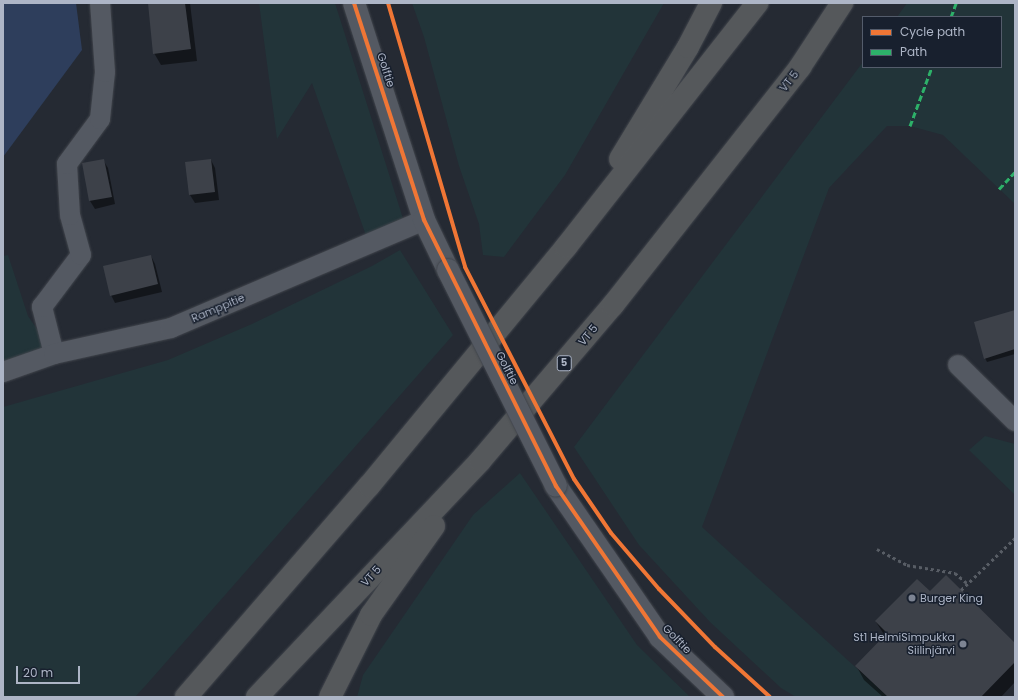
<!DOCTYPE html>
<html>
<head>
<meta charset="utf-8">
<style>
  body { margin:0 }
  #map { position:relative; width:1018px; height:700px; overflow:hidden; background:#252a33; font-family:Poppins,sans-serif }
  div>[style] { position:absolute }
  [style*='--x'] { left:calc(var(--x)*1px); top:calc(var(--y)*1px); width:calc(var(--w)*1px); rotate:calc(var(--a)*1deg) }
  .green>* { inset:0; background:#223439 }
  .water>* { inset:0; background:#2e3e5c }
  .shadow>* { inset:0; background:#0007 }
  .building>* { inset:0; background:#3d4149 }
  .path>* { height:2.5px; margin-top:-1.25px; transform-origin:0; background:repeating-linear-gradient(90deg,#585d65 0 3px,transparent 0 6px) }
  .roads { filter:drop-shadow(0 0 1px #41454c) drop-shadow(0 0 1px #41454c) }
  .minor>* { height:20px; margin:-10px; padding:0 10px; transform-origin:10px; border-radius:10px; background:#545962 }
  .tertiary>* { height:22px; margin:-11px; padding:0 11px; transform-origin:11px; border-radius:11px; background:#545962 }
  .motorway>* { height:22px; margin:-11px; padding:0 11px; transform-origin:11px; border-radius:11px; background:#55585b }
  .bridges { filter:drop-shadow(0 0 1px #41454c) drop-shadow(0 0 1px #41454c) }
  .tertiary-bridge>* { height:22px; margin:-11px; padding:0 11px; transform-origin:11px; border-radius:11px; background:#545962 }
  .quiet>* { height:3px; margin-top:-1.5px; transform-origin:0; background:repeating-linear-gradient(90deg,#2db169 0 6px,transparent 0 9px) }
  .cycleway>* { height:4px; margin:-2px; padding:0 2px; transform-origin:2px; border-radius:2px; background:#f07635 }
  .dots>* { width:11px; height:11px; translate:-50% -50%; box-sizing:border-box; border:2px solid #18202e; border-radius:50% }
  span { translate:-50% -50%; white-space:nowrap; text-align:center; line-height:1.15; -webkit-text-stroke:3px #18202e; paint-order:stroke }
  .shield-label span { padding:1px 3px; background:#18202e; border:1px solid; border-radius:3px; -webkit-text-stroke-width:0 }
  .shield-label { font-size:10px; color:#adb5c6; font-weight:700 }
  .street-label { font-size:11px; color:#adb5c6 }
  .poi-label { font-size:11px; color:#adb5c6 }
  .left { translate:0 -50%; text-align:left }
  .right { translate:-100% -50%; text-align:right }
  .frame { position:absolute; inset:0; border:4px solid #adb5c6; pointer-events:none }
  .legend { position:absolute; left:862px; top:16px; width:140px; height:52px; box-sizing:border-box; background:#18202e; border:1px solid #545c6b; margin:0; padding:5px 7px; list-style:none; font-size:12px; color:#adb5c6 }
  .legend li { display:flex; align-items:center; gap:8px; height:20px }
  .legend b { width:20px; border:1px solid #545c6b }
  .scale { position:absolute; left:16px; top:666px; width:64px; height:18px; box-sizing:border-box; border:2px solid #adb5c6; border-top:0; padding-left:5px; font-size:12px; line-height:14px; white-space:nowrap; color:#adb5c6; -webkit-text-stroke:3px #18202e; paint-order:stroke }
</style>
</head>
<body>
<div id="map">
  <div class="green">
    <i style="clip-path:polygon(259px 3px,335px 3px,406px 228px,369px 244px,312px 83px,277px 139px)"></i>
    <i style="clip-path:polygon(412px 3px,664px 3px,565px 175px,504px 257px,483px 255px,479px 224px,459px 166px,424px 37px)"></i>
    <i style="clip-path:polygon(907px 3px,1015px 3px,1015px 204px,943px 135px,910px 126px,887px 126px,829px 188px,702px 527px,888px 697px,796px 697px,781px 688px,710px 622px,639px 545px,574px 447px,863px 62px,863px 67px,1001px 67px,1001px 17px,897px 17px)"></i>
    <i style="clip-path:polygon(400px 250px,453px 335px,147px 684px,135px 697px,3px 697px,3px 407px,168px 360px,252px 324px,372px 266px)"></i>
    <i style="clip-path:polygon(8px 255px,28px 316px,54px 354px,3px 372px,3px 256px)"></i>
    <i style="clip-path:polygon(985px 436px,1015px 444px,1015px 495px,969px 450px)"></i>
    <i style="clip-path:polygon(520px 473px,637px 645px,690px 697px,357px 697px,363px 675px,473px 515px)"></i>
  </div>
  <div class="water">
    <i style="clip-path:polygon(3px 3px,76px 3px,82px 50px,3px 157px)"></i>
  </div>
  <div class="shadow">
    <i style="clip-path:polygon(149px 3px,190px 3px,197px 61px,161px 65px,154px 53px)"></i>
    <i style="clip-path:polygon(103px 160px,108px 168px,115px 204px,95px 209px,90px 201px,83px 164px)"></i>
    <i style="clip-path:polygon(211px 160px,215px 168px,219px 200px,195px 203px,190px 195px,186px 163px)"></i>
    <i style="clip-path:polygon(151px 256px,155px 264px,162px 292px,115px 303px,111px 295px)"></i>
    <i style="clip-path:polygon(1015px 313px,1015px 354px,987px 362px,985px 358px)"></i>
    <i style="clip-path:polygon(930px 593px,1015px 645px,1015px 682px,1001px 697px,883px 697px,864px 680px,857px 667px,885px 636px,876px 622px)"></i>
  </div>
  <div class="building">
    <i style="clip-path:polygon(148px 3px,185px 3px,191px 49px,153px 54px)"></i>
    <i style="clip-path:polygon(104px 159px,112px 197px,89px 201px,82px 163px)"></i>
    <i style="clip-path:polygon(211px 159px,215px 192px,189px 195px,185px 162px)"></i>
    <i style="clip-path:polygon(151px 255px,158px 284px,110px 296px,103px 266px)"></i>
    <i style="clip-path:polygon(1015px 310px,1015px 349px,984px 359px,974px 322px)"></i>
    <i style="clip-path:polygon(946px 575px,1015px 643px,1015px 662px,981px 697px,888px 697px,855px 666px,887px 633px,875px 621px,917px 579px,930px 591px)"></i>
  </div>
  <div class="path">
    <i style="--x:877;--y:549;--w:34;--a:28"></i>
    <i style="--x:907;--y:565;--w:49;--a:9.5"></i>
    <i style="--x:955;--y:573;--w:17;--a:40"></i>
    <i style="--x:961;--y:590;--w:75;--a:-43.9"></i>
  </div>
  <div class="roads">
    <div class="minor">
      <i style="--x:54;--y:354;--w:49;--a:-104.3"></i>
      <i style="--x:42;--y:307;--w:65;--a:-53.1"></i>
      <i style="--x:81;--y:255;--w:41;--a:-105.4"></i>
      <i style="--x:70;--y:215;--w:51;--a:-93.4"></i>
      <i style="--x:67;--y:164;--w:56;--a:-53.7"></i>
      <i style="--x:100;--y:119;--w:47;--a:-83.9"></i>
      <i style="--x:105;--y:72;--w:69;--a:-94.1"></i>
      <i style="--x:958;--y:365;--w:80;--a:44.5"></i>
      <i style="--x:3;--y:372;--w:54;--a:-19.4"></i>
      <i style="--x:54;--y:354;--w:120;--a:-12.5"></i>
      <i style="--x:171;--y:328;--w:275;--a:-23.1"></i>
    </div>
    <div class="tertiary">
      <i style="--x:354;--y:3;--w:228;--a:72.1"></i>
      <i style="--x:424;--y:220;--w:55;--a:64.4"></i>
      <i style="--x:556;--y:486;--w:183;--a:55.4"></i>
      <i style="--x:660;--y:637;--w:87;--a:43.6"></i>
    </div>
    <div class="motorway">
      <i style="--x:620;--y:159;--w:131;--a:-58.7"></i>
      <i style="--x:688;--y:47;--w:50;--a:-62.4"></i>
      <i style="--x:186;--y:697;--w:279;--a:-49.1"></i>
      <i style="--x:369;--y:486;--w:310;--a:-50.5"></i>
      <i style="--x:566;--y:247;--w:310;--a:-51.9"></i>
      <i style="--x:257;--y:697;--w:325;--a:-46.6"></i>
      <i style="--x:480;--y:461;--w:205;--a:-49.6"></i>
      <i style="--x:613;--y:305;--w:303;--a:-51.8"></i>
      <i style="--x:800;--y:67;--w:77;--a:-56.7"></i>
      <i style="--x:330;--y:697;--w:92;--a:-63.4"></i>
      <i style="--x:371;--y:615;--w:109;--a:-54.7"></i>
    </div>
  </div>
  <div class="bridges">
    <div class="tertiary-bridge">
      <i style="--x:448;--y:270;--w:241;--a:63.4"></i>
    </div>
  </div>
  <div class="quiet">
    <i style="--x:951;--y:17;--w:15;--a:-70"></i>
    <i style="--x:910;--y:126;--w:63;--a:-69.6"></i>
    <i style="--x:999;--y:189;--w:23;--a:-47"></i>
  </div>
  <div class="cycleway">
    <i style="--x:354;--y:3;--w:228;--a:72.1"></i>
    <i style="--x:424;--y:220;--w:297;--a:63.6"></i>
    <i style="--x:556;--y:486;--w:183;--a:55.4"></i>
    <i style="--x:660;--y:637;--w:87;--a:43.6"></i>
    <i style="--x:388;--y:3;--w:275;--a:73.7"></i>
    <i style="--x:465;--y:267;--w:238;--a:62.8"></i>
    <i style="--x:574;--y:479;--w:65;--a:55.6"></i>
    <i style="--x:611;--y:533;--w:74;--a:49.4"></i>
    <i style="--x:659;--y:589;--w:81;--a:46"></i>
    <i style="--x:715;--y:647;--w:74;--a:42.3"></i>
  </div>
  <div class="dots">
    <i style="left:912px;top:598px;background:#7d8493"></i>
    <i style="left:963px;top:644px;background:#7d8493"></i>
  </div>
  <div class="shield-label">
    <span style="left:564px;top:363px">5</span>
  </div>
  <div class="street-label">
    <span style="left:386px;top:70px;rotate:72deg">Golftie</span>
    <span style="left:789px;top:81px;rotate:-52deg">VT 5</span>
    <span style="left:218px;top:308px;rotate:-23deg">Ramppitie</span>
    <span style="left:588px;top:335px;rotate:-49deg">VT 5</span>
    <span style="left:507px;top:368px;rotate:63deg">Golftie</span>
    <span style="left:371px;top:576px;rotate:-47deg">VT 5</span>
    <span style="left:677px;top:639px;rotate:46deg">Golftie</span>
  </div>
  <div class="poi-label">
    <span class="left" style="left:920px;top:598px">Burger King</span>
    <span class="right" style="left:955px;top:644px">St1 HelmiSimpukka<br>Siilinjärvi</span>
  </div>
  <div class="frame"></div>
  <ul class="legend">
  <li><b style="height:5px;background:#f07635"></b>Cycle path</li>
  <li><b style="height:5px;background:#2db169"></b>Path</li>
  </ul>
  <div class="scale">20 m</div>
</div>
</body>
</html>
